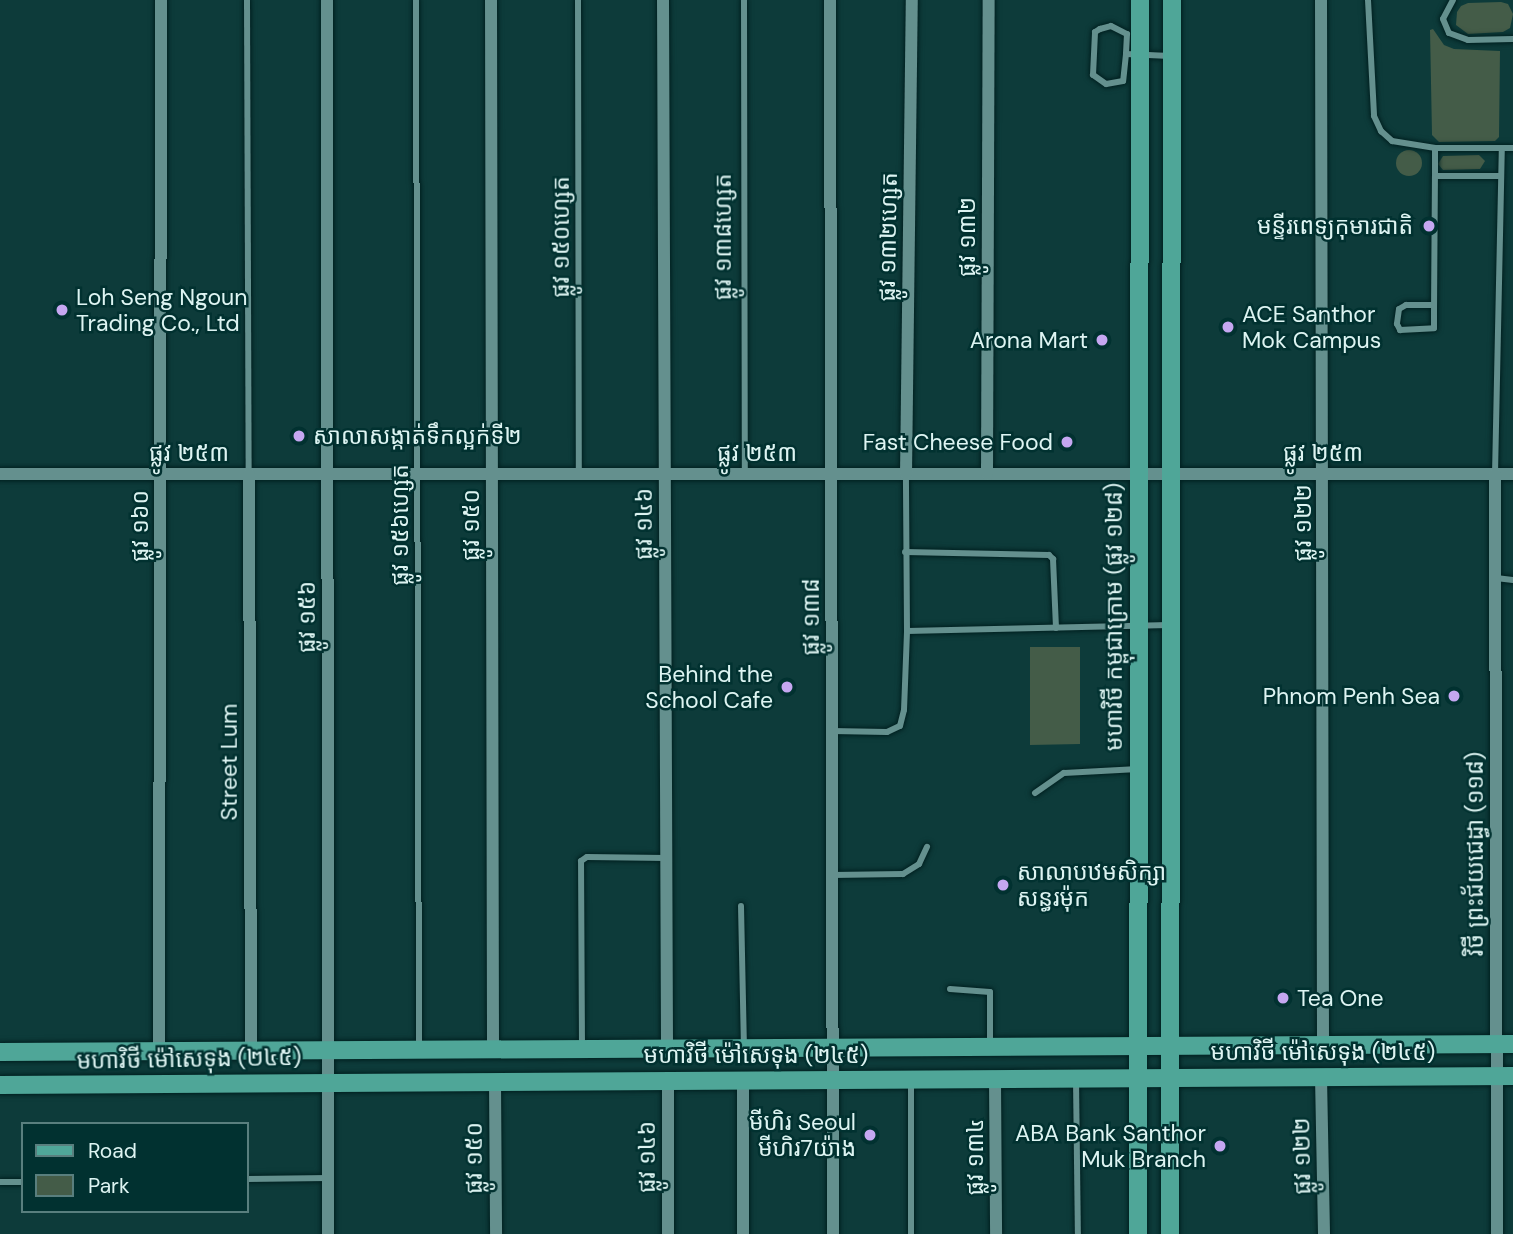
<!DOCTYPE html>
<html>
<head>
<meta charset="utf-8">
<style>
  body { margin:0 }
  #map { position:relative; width:1513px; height:1234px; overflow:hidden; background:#0d3b3a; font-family:"DM Sans","Noto Sans Khmer",sans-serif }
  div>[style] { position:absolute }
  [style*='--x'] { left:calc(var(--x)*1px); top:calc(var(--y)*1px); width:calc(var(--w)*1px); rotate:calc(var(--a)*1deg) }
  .green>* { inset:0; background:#445c48 }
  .round { border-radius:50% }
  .roads { filter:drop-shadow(0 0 2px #002020) drop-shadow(0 0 2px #002020) }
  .service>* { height:6px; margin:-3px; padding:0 3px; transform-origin:3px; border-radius:3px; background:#64908e }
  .minor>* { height:12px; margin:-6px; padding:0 6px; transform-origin:6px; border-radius:6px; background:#64908e }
  .secondary>* { height:18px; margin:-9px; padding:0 9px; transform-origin:9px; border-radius:9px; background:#4fa698 }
  .dots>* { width:19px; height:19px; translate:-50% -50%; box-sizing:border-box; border:4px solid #013130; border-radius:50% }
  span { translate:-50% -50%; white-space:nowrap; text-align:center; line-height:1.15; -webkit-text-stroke:5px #013130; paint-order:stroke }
  .poi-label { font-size:23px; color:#ddf4f2 }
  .right { translate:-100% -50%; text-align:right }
  .left { translate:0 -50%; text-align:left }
  .street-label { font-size:23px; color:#ddf4f2 }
  .legend { position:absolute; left:21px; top:1122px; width:228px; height:91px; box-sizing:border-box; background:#013130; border:2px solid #597f7e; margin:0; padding:9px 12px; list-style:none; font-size:21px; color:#ddf4f2 }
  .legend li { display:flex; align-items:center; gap:14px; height:35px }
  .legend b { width:35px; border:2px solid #597f7e }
</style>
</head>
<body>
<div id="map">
  <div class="green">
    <i style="clip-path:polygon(1501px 2px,1508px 4px,1513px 14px,1510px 28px,1503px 32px,1468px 34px,1456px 25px,1457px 12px,1461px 6px,1468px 3px)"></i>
    <i style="clip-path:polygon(1433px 29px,1444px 45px,1454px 49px,1500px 51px,1499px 137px,1495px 141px,1439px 142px,1432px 135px,1430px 30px)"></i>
    <i class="round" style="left:1396px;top:150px;width:26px;height:26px"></i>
    <i style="clip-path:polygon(1479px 155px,1485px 161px,1480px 169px,1443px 170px,1438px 164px,1443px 156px)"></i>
    <i style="clip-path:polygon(1030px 647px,1080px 647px,1080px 744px,1030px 745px)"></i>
  </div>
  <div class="roads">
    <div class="service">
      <i style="--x:247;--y:0;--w:474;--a:89.8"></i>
      <i style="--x:416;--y:0;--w:1048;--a:89.84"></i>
      <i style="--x:578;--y:0;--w:474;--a:89.9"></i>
      <i style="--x:744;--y:0;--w:474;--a:89.9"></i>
      <i style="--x:1368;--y:0;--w:116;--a:87"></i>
      <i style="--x:1374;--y:116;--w:17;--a:65"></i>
      <i style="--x:1381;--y:131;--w:15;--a:42"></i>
      <i style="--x:1392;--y:141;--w:44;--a:9.2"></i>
      <i style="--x:1435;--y:148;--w:78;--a:0"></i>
      <i style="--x:1453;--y:0;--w:21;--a:118"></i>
      <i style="--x:1443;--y:19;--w:15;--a:67"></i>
      <i style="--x:1449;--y:33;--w:20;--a:20"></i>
      <i style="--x:1468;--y:40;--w:45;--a:-1.3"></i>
      <i style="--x:1126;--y:54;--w:27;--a:96"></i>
      <i style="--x:1123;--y:81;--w:17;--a:170"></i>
      <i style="--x:1106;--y:84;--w:16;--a:-145"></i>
      <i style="--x:1093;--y:75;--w:43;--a:-87.3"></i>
      <i style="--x:1095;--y:32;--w:6;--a:-31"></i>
      <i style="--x:1100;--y:29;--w:11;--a:-15"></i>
      <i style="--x:1111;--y:26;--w:18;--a:27"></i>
      <i style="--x:1127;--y:34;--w:20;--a:93"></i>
      <i style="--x:1126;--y:54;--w:44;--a:2.6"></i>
      <i style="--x:1435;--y:148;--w:28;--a:90"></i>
      <i style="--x:1435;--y:176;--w:66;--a:0"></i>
      <i style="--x:1434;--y:305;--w:28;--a:180"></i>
      <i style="--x:1406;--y:305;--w:8;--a:150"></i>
      <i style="--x:1399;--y:309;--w:15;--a:98"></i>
      <i style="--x:1397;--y:324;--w:7;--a:63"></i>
      <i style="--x:1400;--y:330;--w:34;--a:-3"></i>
      <i style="--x:1434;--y:328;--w:16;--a:-90"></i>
      <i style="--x:1434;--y:312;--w:136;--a:-89.6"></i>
      <i style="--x:1495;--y:474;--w:326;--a:-88.8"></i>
      <i style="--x:905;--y:552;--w:144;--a:1.2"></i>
      <i style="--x:1049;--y:555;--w:6;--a:45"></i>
      <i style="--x:1053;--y:559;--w:69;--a:87.5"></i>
      <i style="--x:1496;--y:578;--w:17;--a:7"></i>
      <i style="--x:907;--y:631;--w:262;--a:-1.3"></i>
      <i style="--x:832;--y:731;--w:55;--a:1"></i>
      <i style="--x:887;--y:732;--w:14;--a:-25"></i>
      <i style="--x:900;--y:726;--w:16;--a:-76"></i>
      <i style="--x:904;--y:710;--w:79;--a:-87.8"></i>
      <i style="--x:907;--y:631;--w:157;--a:-90.4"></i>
      <i style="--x:1035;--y:793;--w:35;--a:-35"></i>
      <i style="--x:1064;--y:773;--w:74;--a:-3.1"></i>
      <i style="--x:832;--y:875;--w:71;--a:-0.8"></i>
      <i style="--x:903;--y:874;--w:19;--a:-32"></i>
      <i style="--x:919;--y:864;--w:19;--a:-65"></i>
      <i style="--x:741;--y:906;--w:140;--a:88.8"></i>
      <i style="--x:950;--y:989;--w:40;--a:4.3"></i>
      <i style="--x:990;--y:992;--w:52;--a:90"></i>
      <i style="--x:582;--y:1047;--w:186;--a:-90.3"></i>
      <i style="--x:581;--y:861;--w:7;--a:-34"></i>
      <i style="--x:587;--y:857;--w:79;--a:0.7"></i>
      <i style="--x:1076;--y:1080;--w:154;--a:89.3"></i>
      <i style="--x:911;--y:1081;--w:153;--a:90"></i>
      <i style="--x:247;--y:1179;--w:81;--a:-0.7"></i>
      <i style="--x:0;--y:1182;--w:23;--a:0"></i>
    </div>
    <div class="minor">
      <i style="--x:327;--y:0;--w:1234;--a:89.95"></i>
      <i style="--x:491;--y:0;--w:1050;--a:89.89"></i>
      <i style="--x:663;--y:0;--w:1048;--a:89.78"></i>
      <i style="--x:830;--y:0;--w:1234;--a:89.86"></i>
      <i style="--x:1321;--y:0;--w:1045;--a:89.89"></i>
      <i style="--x:0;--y:474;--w:1513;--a:0"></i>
      <i style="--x:249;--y:474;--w:577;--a:89.8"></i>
      <i style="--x:906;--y:474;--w:474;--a:-89.3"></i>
      <i style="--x:987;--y:474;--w:474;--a:-89.8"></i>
      <i style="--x:1495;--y:474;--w:760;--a:89.85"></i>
      <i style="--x:159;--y:1051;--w:1051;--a:-89.89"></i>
      <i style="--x:1321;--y:1077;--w:157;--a:88.9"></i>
      <i style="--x:995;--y:1079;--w:155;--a:89.6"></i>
      <i style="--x:668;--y:1080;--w:154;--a:90"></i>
      <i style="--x:743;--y:1080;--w:154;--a:90"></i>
      <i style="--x:495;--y:1081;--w:153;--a:89.6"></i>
    </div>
    <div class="secondary">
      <i style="--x:0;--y:1052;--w:1513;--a:-0.3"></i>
      <i style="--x:0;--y:1085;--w:1513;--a:-0.34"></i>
      <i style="--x:1138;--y:1234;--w:1234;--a:-89.91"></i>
      <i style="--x:1170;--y:1234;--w:1234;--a:-89.91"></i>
    </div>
  </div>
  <div class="dots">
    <i style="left:1429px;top:226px;background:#c5a7f1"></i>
    <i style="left:62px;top:310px;background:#c5a7f1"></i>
    <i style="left:1228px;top:327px;background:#c5a7f1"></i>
    <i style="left:1102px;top:340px;background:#c5a7f1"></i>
    <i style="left:299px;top:436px;background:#c5a7f1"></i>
    <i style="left:1067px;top:442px;background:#c5a7f1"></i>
    <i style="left:787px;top:687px;background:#c5a7f1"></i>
    <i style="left:1454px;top:696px;background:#c5a7f1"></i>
    <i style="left:1003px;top:885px;background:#c5a7f1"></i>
    <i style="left:1283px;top:998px;background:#c5a7f1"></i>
    <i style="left:870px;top:1135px;background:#c5a7f1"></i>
    <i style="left:1220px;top:1146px;background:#c5a7f1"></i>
  </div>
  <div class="poi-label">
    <span class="right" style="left:1413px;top:226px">មន្ទីរពេទ្យកុមារជាតិ</span>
    <span class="left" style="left:76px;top:310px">Loh Seng Ngoun<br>Trading Co., Ltd</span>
    <span class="left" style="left:1242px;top:327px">ACE Santhor<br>Mok Campus</span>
    <span class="right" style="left:1088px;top:340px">Arona Mart</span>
    <span class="left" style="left:313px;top:436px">សាលាសង្កាត់ទឹកល្អក់ទី២</span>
    <span class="right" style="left:1053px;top:442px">Fast Cheese Food</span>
    <span class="right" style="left:773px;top:687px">Behind the<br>School Cafe</span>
    <span class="right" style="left:1440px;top:696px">Phnom Penh Sea</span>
    <span class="left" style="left:1017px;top:885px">សាលាបឋមសិក្សា<br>សន្ធរម៉ុក</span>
    <span class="left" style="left:1297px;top:998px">Tea One</span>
    <span class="right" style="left:856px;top:1135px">មីហិរ Seoul<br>មីហិរ7យ៉ាង</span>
    <span class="right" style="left:1206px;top:1146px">ABA Bank Santhor<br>Muk Branch</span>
  </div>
  <div class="street-label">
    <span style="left:561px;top:237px;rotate:-90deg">ផ្លូវ ១៥០ហ្សេត</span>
    <span style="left:723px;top:237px;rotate:-90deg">ផ្លូវ ១៣៨ហ្សេត</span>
    <span style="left:888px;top:237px;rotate:-89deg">ផ្លូវ ១៣២ហ្សេត</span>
    <span style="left:967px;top:237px;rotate:-90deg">ផ្លូវ ១៣២</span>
    <span style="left:189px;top:453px">ផ្លូវ ២៥៣</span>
    <span style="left:757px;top:453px">ផ្លូវ ២៥៣</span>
    <span style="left:1323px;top:453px">ផ្លូវ ២៥៣</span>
    <span style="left:1303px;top:523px;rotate:-90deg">ផ្លូវ ១២២</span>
    <span style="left:644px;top:524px;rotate:-90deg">ផ្លូវ ១៤៦</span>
    <span style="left:400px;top:525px;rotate:-90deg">ផ្លូវ ១៥៦ហ្សេត</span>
    <span style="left:471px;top:525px;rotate:-90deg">ផ្លូវ ១៥០</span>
    <span style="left:140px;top:526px;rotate:-90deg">ផ្លូវ ១៦០</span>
    <span style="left:307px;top:617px;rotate:-90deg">ផ្លូវ ១៥៦</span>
    <span style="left:811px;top:617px;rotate:-90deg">ផ្លូវ ១៣៨</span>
    <span style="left:1114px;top:617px;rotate:-90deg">មហាវិថី កម្ពុជាក្រោម (ផ្លូវ ១២៨)</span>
    <span style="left:229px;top:762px;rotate:-90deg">Street Lum</span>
    <span style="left:1475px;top:854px;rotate:-90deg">វិថី ព្រះជ័យជេដ្ធា (១១៨)</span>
    <span style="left:1323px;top:1052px">មហាវិថី ម៉ៅសេទុង (២៤៥)</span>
    <span style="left:756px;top:1055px">មហាវិថី ម៉ៅសេទុង (២៤៥)</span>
    <span style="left:189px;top:1059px;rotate:-1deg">មហាវិថី ម៉ៅសេទុង (២៤៥)</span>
    <span style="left:1302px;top:1156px;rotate:-91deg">ផ្លូវ ១២២</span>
    <span style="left:647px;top:1157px;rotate:-90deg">ផ្លូវ ១៤៦</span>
    <span style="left:975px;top:1157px;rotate:-90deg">ផ្លូវ ១៣៤</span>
    <span style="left:474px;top:1158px;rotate:-90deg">ផ្លូវ ១៥០</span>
  </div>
  <ul class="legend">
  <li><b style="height:9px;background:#4fa698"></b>Road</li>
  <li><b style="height:19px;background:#445c48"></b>Park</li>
  </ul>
</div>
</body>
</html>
